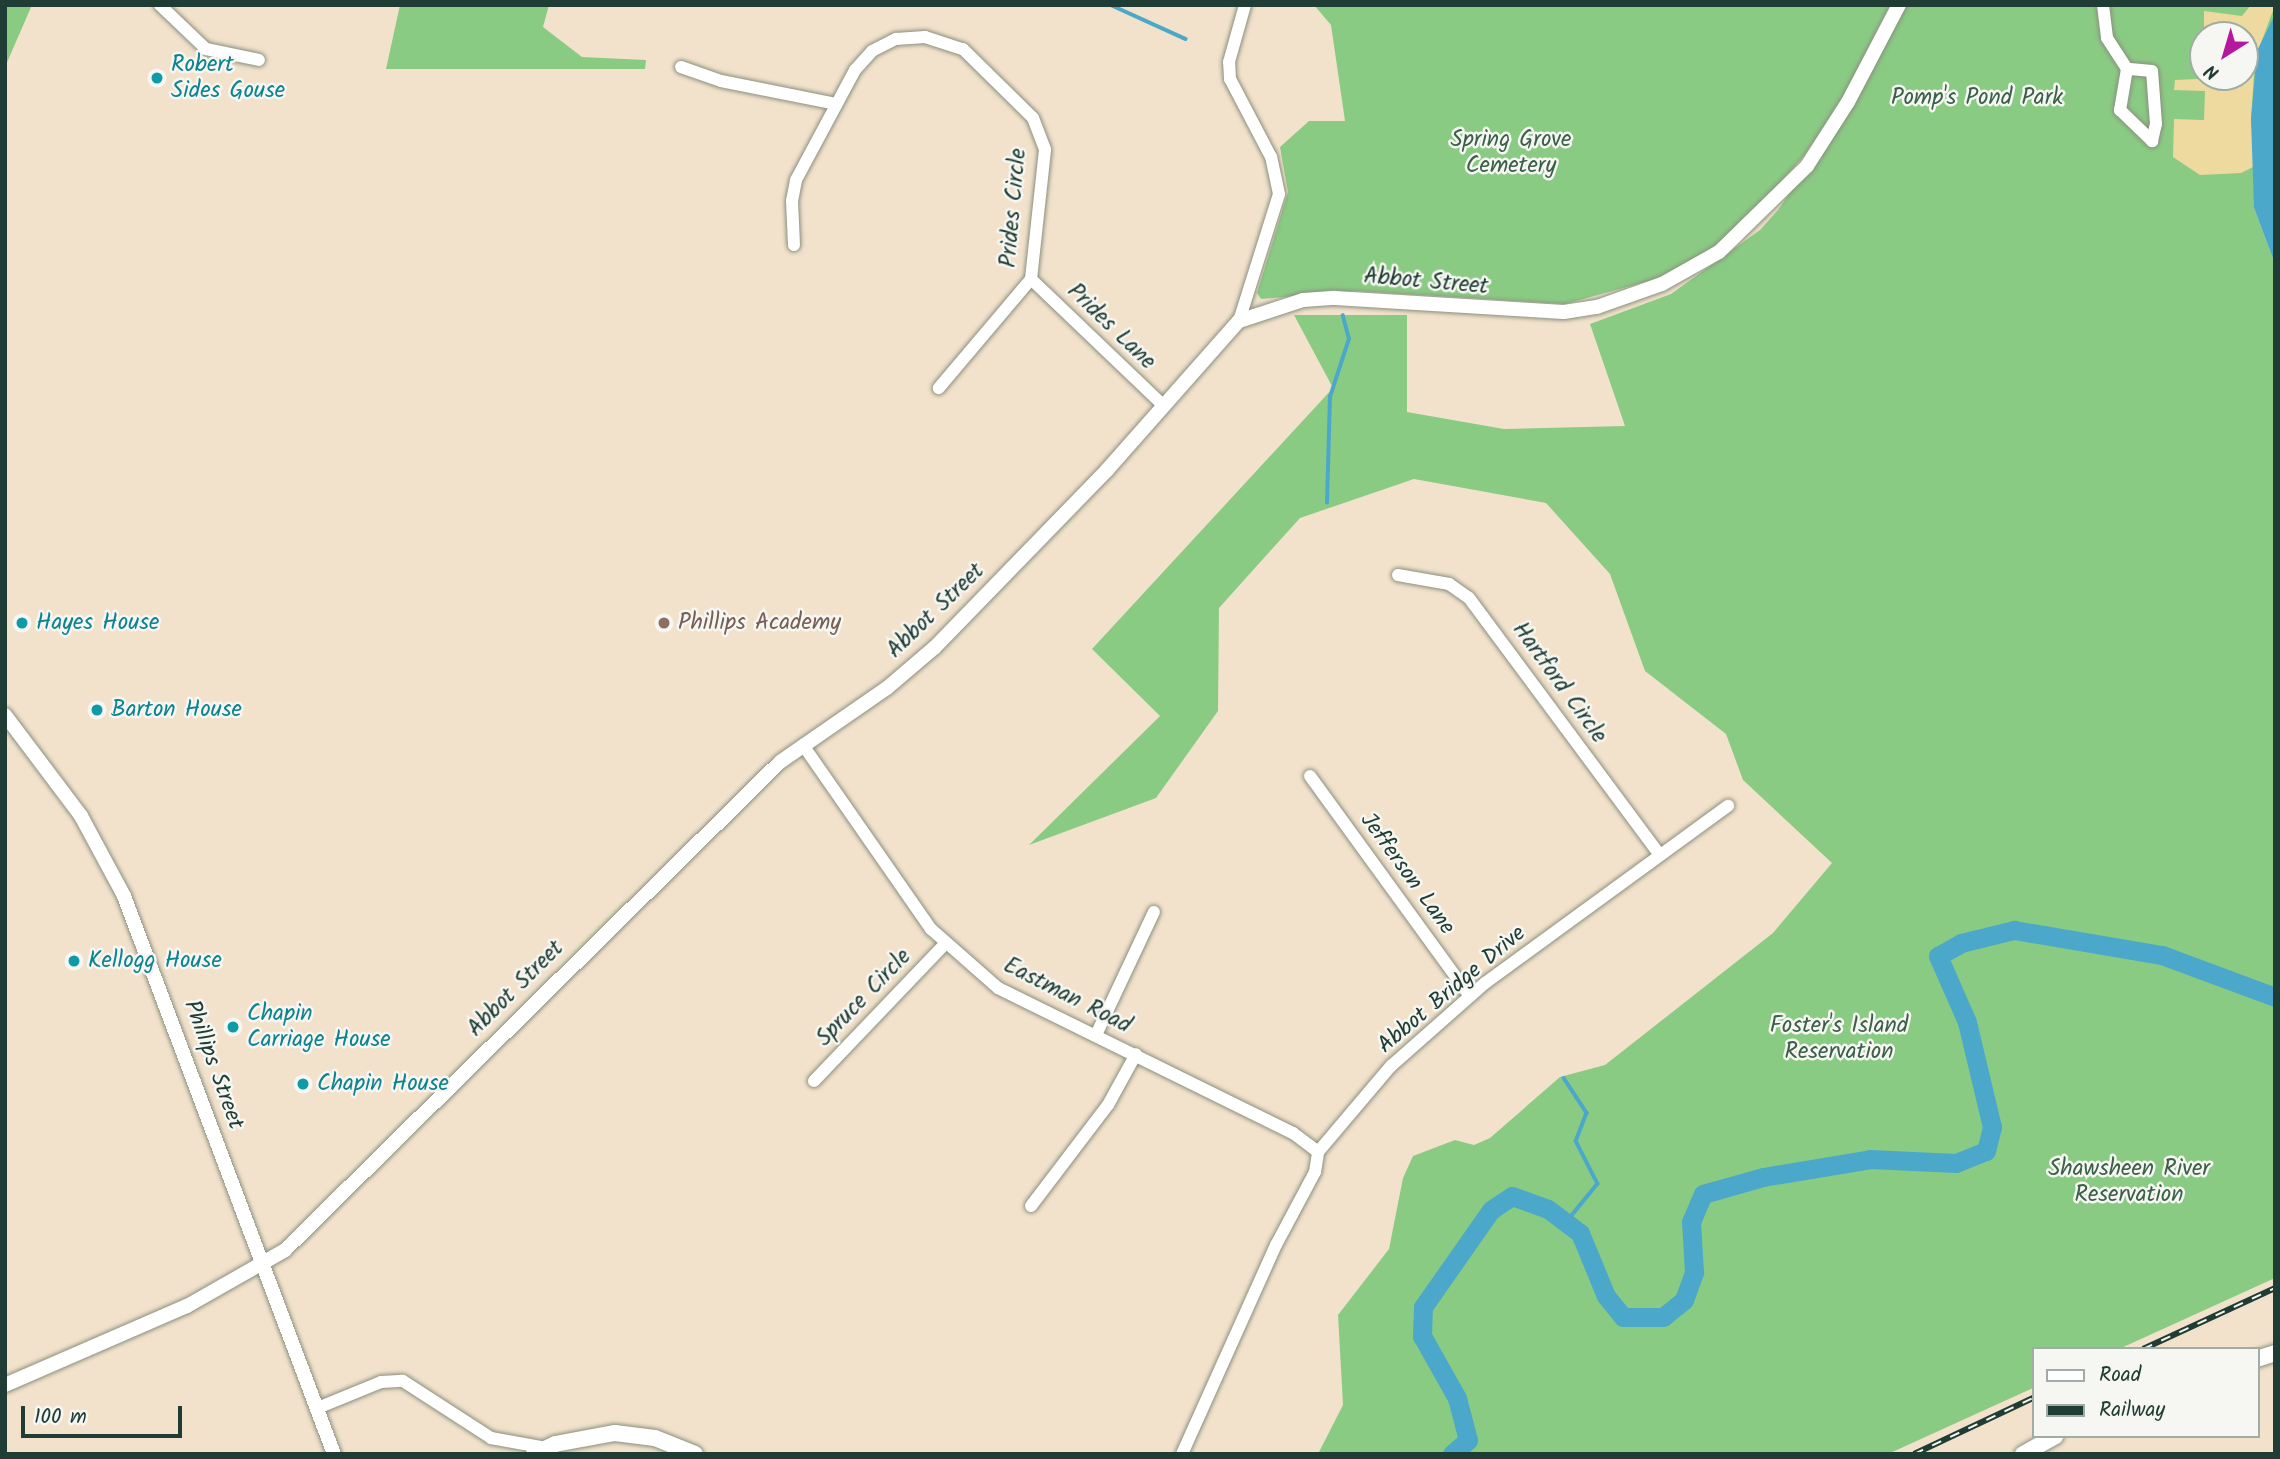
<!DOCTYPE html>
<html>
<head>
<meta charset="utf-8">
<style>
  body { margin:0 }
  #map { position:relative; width:2280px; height:1459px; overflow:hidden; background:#f3e2cb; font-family:Kalam,sans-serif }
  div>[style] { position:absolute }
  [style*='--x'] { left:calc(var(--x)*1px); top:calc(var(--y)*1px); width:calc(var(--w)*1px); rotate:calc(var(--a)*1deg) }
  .green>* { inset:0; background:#8acb83 }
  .sand>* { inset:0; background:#eeda9e }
  .water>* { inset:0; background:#4ca8ca }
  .stream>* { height:3.5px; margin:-1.75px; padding:0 1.75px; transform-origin:1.75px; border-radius:1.75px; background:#4ca8ca }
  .river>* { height:19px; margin:-9.5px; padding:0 9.5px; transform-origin:9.5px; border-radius:9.5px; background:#4ca8ca }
  .roads { filter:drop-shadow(0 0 2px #899080) drop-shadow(0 0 2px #899080) }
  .minor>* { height:12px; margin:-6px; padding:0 6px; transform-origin:6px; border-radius:6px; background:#fff }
  .tertiary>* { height:14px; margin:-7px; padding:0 7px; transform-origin:7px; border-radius:7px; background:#fff }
  .secondary>* { height:16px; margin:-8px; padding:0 8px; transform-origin:8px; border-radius:8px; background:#fff }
  .rail>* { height:6px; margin-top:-3px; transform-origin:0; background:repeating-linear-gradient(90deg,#f6f6f2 0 10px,#1f3d34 0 20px); box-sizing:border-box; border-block:2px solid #1f3d34 }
  .dots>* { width:19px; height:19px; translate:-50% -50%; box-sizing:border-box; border:4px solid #f6f6f2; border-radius:50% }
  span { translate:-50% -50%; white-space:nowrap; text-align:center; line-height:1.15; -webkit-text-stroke:5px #f6f6f2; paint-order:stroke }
  .culture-label { font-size:23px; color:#0d838f }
  .left { translate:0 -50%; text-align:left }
  .park-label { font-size:23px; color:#3a6048 }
  .street-label { font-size:23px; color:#1f3d34 }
  .education-label { font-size:23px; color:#785e54 }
  .frame { position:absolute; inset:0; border:7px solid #1f3d34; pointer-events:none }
  .legend { position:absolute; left:2032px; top:1347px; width:228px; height:91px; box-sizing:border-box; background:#f6f6f2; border:2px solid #a0aca6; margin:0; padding:9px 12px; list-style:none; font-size:21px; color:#1f3d34 }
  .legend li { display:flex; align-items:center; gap:14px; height:35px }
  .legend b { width:35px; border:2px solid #a0aca6 }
  .north { position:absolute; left:2189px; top:21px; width:70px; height:70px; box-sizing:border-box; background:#f6f6f2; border:2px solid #a0aca6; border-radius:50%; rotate:217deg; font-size:19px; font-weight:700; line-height:28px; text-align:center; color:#1f3d34 }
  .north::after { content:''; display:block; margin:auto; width:24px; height:32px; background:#b5179e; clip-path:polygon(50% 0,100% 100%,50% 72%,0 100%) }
  .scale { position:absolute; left:21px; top:1406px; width:161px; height:32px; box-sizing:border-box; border:4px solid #1f3d34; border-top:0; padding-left:9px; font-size:21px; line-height:24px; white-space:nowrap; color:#1f3d34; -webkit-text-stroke:5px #f6f6f2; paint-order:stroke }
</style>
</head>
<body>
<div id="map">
  <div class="green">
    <i style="clip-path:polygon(5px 5px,32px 5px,5px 67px)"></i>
    <i style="clip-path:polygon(400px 5px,549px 5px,543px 27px,582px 57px,646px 60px,645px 69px,386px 69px)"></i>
    <i style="clip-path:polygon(1314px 5px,1890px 5px,1838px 107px,1803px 157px,1755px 211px,1715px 246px,1660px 278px,1565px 304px,1357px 291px,1261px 299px,1257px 293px,1288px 192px,1280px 147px,1309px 121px,1345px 121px,1331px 25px)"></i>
    <i style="clip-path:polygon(evenodd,1906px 5px,2275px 5px,2255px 153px,2254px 208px,2275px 264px,2275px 1278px,2119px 1349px,2033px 1349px,2033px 1388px,1888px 1454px,1318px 1454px,1343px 1405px,1338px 1315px,1389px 1249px,1403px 1178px,1413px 1156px,1455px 1140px,1474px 1145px,1490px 1138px,1560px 1077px,1605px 1065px,1773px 933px,1832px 863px,1743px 780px,1726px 734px,1645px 671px,1610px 574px,1546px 503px,1414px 479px,1300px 518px,1219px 608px,1218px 711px,1156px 798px,1029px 845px,1160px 716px,1092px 649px,1333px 388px,1294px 315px,1407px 315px,1407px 412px,1504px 429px,1625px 426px,1590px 324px,1671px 294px,1760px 230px,1778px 210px,1865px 85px,1906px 5px,2203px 35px,2245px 35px,2245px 77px,2203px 77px,2203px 35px)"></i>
  </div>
  <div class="sand">
    <i style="clip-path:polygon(2251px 5px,2275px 5px,2255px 59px,2251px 119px,2255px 166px,2241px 173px,2200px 175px,2173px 157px,2174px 119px,2204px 120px,2205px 91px,2174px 90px,2175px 80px,2245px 77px,2245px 35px,2204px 28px,2204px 11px,2242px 16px)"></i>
  </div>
  <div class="water">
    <i style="clip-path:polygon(2275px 14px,2275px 264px,2254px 208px,2251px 119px,2257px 51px)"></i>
  </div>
  <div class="stream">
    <i style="--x:1111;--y:5;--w:82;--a:24.4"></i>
    <i style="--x:1327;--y:503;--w:106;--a:-88.4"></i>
    <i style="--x:1330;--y:397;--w:61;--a:-71.9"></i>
    <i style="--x:1349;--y:339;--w:24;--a:-105"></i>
    <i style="--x:1564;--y:1078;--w:42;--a:56.7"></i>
    <i style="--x:1587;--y:1113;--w:30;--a:111"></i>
    <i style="--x:1576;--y:1141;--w:48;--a:62.9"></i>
    <i style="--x:1598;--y:1184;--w:50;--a:129.4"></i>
  </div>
  <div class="river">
    <i style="--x:1452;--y:1454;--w:21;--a:-41"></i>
    <i style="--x:1468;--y:1440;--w:43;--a:-104.7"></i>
    <i style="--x:1457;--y:1398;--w:71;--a:-119.4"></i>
    <i style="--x:1422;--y:1336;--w:29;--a:-88"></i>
    <i style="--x:1423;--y:1307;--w:118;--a:-55"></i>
    <i style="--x:1491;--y:1210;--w:25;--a:-34"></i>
    <i style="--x:1512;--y:1196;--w:38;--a:20"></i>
    <i style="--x:1548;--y:1209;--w:40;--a:37"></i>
    <i style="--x:1580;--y:1233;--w:68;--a:67.6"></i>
    <i style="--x:1606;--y:1296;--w:27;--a:51"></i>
    <i style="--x:1623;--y:1317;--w:40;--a:0"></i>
    <i style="--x:1663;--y:1317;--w:27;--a:-39"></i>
    <i style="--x:1684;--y:1300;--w:30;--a:-70"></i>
    <i style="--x:1694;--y:1272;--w:50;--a:-93.4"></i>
    <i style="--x:1691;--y:1222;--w:30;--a:-67"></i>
    <i style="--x:1703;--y:1194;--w:62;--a:-15.8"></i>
    <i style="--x:1763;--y:1177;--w:109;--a:-9.5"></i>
    <i style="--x:1870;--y:1159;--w:86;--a:2.7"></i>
    <i style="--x:1956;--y:1163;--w:32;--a:-22"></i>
    <i style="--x:1986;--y:1151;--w:25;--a:-76"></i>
    <i style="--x:1992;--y:1127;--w:108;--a:-103.4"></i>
    <i style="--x:1967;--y:1022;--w:72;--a:-113.7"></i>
    <i style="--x:1938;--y:956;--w:26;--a:-29"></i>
    <i style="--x:1961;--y:943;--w:55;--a:-13.8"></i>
    <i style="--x:2014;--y:930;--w:150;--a:9.6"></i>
    <i style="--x:2162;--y:955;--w:121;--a:20.4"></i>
  </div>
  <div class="roads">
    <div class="minor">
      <i style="--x:160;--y:5;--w:64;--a:43.7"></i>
      <i style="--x:206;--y:49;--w:54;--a:11.7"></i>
      <i style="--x:2103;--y:5;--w:33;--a:83"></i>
      <i style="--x:2107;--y:38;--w:37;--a:57"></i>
      <i style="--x:2127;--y:69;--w:42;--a:99.7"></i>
      <i style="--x:2120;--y:110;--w:45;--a:44.1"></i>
      <i style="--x:2152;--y:141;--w:17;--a:-77"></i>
      <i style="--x:2156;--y:124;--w:53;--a:-94.3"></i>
      <i style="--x:2152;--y:71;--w:25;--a:-175"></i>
      <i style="--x:681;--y:67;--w:42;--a:19.3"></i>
      <i style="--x:721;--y:81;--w:117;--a:11.3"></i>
      <i style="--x:794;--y:245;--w:44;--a:-92.6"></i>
      <i style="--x:792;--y:201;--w:21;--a:-79"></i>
      <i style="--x:796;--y:180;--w:125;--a:-61.8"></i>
      <i style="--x:855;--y:70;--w:25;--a:-48"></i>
      <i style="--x:872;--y:51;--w:27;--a:-27"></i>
      <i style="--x:896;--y:39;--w:29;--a:-4"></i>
      <i style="--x:925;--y:37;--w:40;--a:18"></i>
      <i style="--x:963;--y:49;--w:98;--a:44.6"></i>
      <i style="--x:1033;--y:118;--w:34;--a:69"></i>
      <i style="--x:1045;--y:150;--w:130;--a:96.2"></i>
      <i style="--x:1031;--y:279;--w:143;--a:130.2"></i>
      <i style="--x:1031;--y:279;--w:182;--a:43.7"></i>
      <i style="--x:1239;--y:321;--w:133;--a:-72.5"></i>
      <i style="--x:1279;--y:194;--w:38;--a:-102"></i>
      <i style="--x:1271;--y:157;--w:88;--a:-117.7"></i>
      <i style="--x:1230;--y:79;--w:17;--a:-93"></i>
      <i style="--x:1229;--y:62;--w:59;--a:-74.3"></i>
      <i style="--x:1398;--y:575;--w:52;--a:10"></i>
      <i style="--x:1449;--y:584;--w:24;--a:35"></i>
      <i style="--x:1469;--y:598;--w:320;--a:53.4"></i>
      <i style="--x:803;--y:745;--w:224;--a:55.2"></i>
      <i style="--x:931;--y:929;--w:89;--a:41.4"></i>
      <i style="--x:998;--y:988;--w:329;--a:26.2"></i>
      <i style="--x:1293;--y:1133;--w:31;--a:37"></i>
      <i style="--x:1310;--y:776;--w:272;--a:54"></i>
      <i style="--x:1096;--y:1035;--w:136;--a:-64.8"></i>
      <i style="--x:814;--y:1081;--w:190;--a:-46.3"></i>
      <i style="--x:1031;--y:1206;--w:127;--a:-52.7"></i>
      <i style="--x:1108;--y:1105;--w:58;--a:-61.2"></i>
      <i style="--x:320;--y:1407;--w:66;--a:-22.3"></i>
      <i style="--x:381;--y:1382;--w:22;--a:-3"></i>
      <i style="--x:403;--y:1381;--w:105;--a:32.9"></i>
      <i style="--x:491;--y:1438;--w:56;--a:10.3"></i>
      <i style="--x:1182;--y:1454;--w:229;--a:-65.8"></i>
      <i style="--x:1276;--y:1245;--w:83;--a:-61.9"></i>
      <i style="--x:1315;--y:1172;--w:20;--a:-81"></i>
      <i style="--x:1318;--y:1152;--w:113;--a:-49.7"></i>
      <i style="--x:1391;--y:1066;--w:125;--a:-41.4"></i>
      <i style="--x:1485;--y:983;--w:301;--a:-36.1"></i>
    </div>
    <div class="tertiary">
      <i style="--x:5;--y:715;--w:126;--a:53"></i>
      <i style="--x:81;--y:816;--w:91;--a:61.7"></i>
      <i style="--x:124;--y:896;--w:596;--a:69.38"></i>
      <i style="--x:5;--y:1385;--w:198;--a:-23.5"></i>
      <i style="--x:187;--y:1306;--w:113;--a:-29.7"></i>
      <i style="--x:285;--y:1250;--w:695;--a:-44.59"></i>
      <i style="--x:780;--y:762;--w:130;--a:-34.7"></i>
      <i style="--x:887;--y:688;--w:63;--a:-40.5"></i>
      <i style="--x:935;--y:647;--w:247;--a:-45.8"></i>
      <i style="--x:1107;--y:470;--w:199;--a:-48.5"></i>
      <i style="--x:1239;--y:321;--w:67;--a:-18.2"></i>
      <i style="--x:1303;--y:300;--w:32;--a:-4"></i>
      <i style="--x:1335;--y:298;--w:229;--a:3.5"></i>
      <i style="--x:1564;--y:312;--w:33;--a:-9"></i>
      <i style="--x:1597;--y:307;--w:69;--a:-19.5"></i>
      <i style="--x:1662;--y:284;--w:65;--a:-29.3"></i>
      <i style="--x:1719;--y:252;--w:123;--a:-44.3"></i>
      <i style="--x:1807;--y:166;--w:76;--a:-57.4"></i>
      <i style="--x:1848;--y:102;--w:110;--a:-62.3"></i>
    </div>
    <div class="secondary">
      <i style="--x:2257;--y:1359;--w:19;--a:-18"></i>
      <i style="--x:534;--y:1454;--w:23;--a:-25"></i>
      <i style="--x:555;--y:1444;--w:61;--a:-10.4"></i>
      <i style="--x:615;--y:1433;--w:40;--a:7.1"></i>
      <i style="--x:655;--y:1438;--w:43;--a:21.8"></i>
      <i style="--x:2023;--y:1454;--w:37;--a:-29"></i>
    </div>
  </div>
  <div class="rail">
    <i style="--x:2143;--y:1349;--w:145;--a:-24.8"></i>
    <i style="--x:1914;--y:1454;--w:132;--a:-25.2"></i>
  </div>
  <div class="dots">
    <i style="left:157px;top:78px;background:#0f9aa8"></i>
    <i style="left:22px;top:623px;background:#0f9aa8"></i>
    <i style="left:664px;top:623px;background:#8d6e63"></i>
    <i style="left:97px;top:710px;background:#0f9aa8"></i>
    <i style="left:74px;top:961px;background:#0f9aa8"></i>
    <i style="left:233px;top:1027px;background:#0f9aa8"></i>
    <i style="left:303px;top:1084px;background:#0f9aa8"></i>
  </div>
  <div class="culture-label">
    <span class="left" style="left:171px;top:78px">Robert<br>Sides Gouse</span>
    <span class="left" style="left:36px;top:623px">Hayes House</span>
    <span class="left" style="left:111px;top:710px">Barton House</span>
    <span class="left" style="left:88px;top:961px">Kellogg House</span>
    <span class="left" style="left:247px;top:1027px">Chapin<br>Carriage House</span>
    <span class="left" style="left:317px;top:1084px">Chapin House</span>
  </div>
  <div class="park-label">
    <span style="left:1977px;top:98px">Pomp's Pond Park</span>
    <span style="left:1511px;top:153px">Spring Grove<br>Cemetery</span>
    <span style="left:1839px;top:1039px">Foster's Island<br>Reservation</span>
    <span style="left:2129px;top:1182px">Shawsheen River<br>Reservation</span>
  </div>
  <div class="street-label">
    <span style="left:1014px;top:208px;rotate:-85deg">Prides Circle</span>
    <span style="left:1426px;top:282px;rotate:5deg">Abbot Street</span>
    <span style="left:1111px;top:327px;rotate:44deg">Prides Lane</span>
    <span style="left:936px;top:611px;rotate:-44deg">Abbot Street</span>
    <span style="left:1559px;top:683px;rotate:54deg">Hartford Circle</span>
    <span style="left:1407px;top:874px;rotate:54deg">Jefferson Lane</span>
    <span style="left:516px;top:989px;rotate:-45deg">Abbot Street</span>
    <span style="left:1452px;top:990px;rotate:-40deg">Abbot Bridge Drive</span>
    <span style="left:1067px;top:996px;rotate:27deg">Eastman Road</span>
    <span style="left:864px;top:998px;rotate:-46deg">Spruce Circle</span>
    <span style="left:213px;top:1065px;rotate:70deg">Phillips Street</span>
  </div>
  <div class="education-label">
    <span class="left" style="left:678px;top:623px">Phillips Academy</span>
  </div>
  <div class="frame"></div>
  <ul class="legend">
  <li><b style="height:9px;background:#fff"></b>Road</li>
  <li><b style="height:9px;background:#1f3d34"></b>Railway</li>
  </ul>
  <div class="north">N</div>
  <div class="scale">100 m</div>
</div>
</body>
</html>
